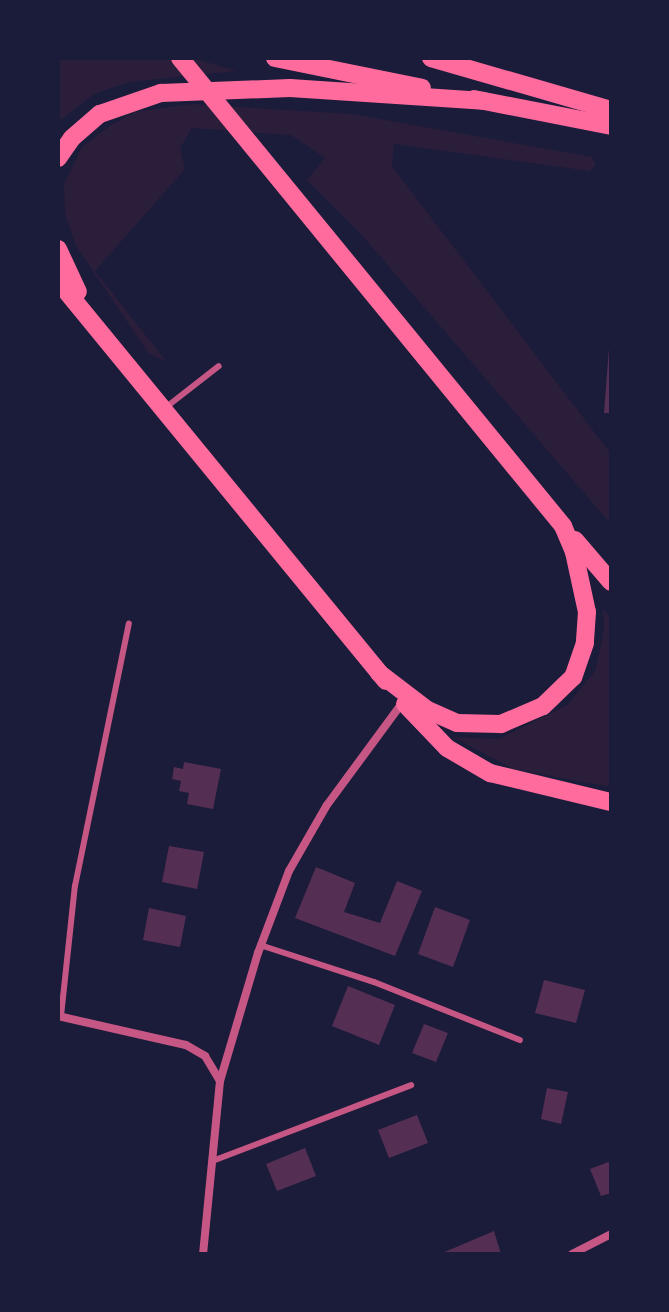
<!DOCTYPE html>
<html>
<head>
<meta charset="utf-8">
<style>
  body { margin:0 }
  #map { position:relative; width:669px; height:1312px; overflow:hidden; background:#1b1b3a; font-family:"Alegreya Sans",sans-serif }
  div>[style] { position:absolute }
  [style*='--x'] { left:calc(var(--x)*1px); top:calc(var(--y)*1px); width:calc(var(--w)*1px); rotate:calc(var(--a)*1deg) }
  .green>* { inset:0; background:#2a1e3b }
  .building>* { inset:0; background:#542f53 }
  .service>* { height:6px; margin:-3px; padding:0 3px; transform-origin:3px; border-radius:3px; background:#c65784 }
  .minor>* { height:8px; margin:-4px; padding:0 4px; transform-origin:4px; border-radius:4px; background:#c65784 }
  .trunk>* { height:18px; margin:-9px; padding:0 9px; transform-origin:9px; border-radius:9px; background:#ff6b9d }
  span { translate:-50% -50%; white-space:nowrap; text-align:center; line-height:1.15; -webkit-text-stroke:6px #1b1b3a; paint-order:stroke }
  .frame { position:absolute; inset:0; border:60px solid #1b1b3a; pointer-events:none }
</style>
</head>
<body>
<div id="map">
  <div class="green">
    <i style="clip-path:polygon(58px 58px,193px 58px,237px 71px,129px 82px,94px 94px,58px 122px)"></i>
    <i style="clip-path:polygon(192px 104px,352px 114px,592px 157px,596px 164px,590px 171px,394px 144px,392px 166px,611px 454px,611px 524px,360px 233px,307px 180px,325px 158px,291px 135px,192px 128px,180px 148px,185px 169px,95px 271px,166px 361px,149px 354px,76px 246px,65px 214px,64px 184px,82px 147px,108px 127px,135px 112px)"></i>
    <i style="clip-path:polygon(603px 609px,611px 618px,611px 787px,513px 769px,453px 737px,499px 739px,567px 705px,595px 671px,604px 630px)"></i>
  </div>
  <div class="building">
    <i style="clip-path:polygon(609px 348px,611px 348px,611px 413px,604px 413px)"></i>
    <i style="clip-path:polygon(184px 762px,221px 769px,213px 809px,187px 804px,189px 793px,179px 791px,181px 781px,172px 779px,174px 767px,183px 769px)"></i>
    <i style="clip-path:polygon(169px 846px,204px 852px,197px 889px,162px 882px)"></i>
    <i style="clip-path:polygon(316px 867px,355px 883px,344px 912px,380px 923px,397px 881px,422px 891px,395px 956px,295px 918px)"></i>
    <i style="clip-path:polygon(435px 907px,470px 920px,453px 967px,418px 954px)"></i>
    <i style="clip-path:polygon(149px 908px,186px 916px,180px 947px,143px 940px)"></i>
    <i style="clip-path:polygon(544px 980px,585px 990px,576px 1023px,535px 1013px)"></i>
    <i style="clip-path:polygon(348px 986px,395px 1005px,379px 1045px,332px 1026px)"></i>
    <i style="clip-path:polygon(424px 1024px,448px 1033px,436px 1062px,412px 1053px)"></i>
    <i style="clip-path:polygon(547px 1088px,568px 1092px,561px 1124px,541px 1119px)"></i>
    <i style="clip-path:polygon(417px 1115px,428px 1143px,389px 1158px,378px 1130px)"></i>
    <i style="clip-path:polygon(305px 1148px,316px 1176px,277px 1191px,266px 1164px)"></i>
    <i style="clip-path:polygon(611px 1161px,611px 1193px,601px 1196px,590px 1169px)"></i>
    <i style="clip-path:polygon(494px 1231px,501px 1254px,440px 1254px)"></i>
  </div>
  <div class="service">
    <i style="--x:165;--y:408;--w:68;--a:-37.9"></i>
    <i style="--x:260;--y:945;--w:120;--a:18"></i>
    <i style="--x:374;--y:982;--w:157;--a:21.7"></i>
    <i style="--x:61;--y:1016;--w:131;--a:-83.9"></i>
    <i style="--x:75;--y:886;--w:268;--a:-78.4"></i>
    <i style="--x:215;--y:1160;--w:210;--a:-20.9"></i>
  </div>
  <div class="minor">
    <i style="--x:58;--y:1016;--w:131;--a:12.8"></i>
    <i style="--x:186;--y:1045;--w:22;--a:30"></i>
    <i style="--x:205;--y:1056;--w:29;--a:59"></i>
    <i style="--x:220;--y:1081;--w:174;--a:95.6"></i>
    <i style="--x:220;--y:1081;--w:134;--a:-73.5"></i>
    <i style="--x:258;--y:953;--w:88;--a:-69.3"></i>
    <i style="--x:289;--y:871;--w:76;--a:-60.1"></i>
    <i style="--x:327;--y:805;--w:128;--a:-53.6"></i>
    <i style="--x:572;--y:1254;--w:44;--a:-27.1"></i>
  </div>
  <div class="trunk">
    <i style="--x:180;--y:58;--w:605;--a:50.7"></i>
    <i style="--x:563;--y:526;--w:28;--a:67"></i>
    <i style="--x:574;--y:552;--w:61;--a:77.8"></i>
    <i style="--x:587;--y:612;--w:31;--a:94"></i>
    <i style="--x:585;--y:643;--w:36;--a:109"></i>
    <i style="--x:573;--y:677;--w:42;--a:136"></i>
    <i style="--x:543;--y:706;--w:46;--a:156.8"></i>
    <i style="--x:501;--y:724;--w:44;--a:-178.7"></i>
    <i style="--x:457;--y:723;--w:34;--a:-156"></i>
    <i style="--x:426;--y:709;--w:59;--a:-142.5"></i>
    <i style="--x:275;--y:58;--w:150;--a:11.5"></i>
    <i style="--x:431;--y:58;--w:187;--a:16.1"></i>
    <i style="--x:474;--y:99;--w:140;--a:11.1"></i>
    <i style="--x:58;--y:158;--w:24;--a:-55"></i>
    <i style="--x:72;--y:138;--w:37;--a:-41"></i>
    <i style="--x:100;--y:114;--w:65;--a:-19"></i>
    <i style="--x:161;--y:93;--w:129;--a:-2.2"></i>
    <i style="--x:290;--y:88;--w:194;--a:3.8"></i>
    <i style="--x:58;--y:249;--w:47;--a:65.1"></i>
    <i style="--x:58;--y:281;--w:517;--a:50.65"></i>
    <i style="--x:575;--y:540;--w:55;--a:49.4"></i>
    <i style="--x:405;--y:704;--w:61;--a:46.3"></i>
    <i style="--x:447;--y:748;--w:50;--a:30.2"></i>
    <i style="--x:490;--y:773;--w:124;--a:13.5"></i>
  </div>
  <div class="frame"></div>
</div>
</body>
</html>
